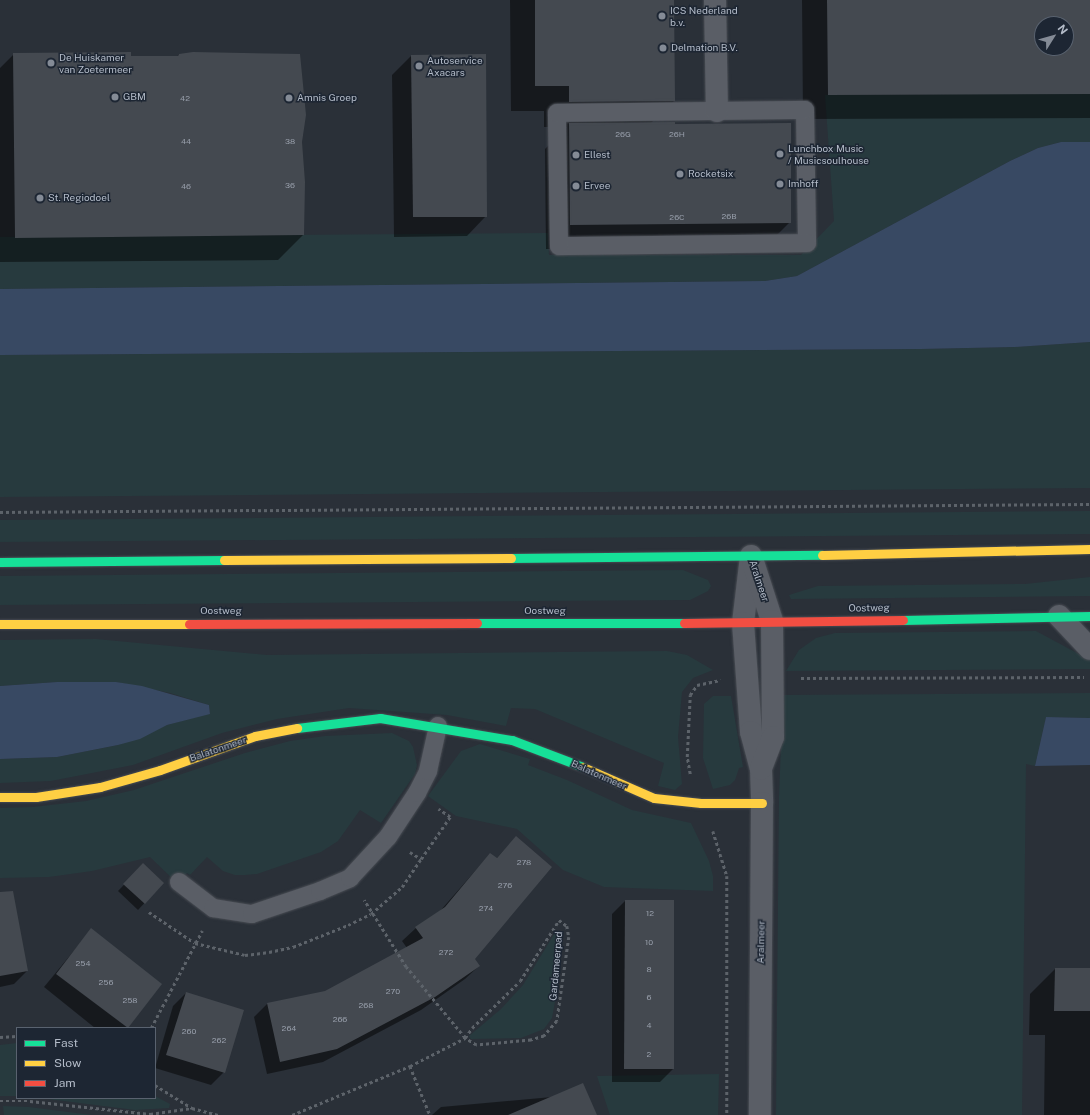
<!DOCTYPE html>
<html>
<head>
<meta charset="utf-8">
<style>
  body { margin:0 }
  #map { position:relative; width:1090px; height:1115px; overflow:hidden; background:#2a3038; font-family:"Public Sans",sans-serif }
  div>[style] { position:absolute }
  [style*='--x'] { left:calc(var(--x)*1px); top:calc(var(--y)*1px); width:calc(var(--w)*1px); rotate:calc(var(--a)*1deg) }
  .green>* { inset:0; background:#273a3e }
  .water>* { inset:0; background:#384963 }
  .shadow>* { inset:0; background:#0007 }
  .building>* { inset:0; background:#444950 }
  .path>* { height:2.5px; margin-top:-1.25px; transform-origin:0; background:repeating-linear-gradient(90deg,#5d636a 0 3px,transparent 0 6px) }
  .roads { filter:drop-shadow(0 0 1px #484c53) drop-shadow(0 0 1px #484c53) }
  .lane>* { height:18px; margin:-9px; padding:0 9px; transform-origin:9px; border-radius:9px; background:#5a5e66 }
  .street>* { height:22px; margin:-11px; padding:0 11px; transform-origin:11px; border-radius:11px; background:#5a5e66 }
  .fast>* { height:9px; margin:-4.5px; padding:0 4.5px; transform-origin:4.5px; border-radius:4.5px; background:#16e098 }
  .slow>* { height:9px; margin:-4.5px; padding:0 4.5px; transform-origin:4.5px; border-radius:4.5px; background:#ffcf43 }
  .jam>* { height:9px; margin:-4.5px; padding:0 4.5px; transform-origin:4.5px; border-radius:4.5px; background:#f24e42 }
  .dots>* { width:11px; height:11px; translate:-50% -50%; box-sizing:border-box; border:2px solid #1d2633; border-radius:50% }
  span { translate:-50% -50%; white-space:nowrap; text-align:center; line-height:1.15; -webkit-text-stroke:3px #1d2633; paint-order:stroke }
  .number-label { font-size:8px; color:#989fab }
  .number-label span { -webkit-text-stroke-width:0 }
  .poi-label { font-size:10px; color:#b4bcc9 }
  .left { translate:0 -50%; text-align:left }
  .street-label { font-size:10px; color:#b4bcc9 }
  .legend { position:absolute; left:16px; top:1027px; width:140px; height:72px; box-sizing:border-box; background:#1d2633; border:1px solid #59626f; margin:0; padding:5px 7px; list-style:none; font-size:12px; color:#b4bcc9 }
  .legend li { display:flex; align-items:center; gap:8px; height:20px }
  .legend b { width:20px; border:1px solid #59626f }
  .north { position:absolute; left:1034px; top:16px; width:40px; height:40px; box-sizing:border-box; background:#1d2633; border:1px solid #59626f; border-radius:50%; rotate:53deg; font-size:11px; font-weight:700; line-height:16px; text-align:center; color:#b4bcc9 }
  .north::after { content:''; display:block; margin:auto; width:14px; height:18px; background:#848b96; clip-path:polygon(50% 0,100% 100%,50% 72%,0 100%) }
</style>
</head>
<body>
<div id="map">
  <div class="green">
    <i style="clip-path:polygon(1090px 93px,1090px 142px,1061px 142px,1038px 148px,1010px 161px,797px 276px,765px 281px,0 289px,0 237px,548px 233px,549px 255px,801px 255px,834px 221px,825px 95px)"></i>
    <i style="clip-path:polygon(1090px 342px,1090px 488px,0 497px,0 355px,921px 349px,1015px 347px)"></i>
    <i style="clip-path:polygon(1090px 511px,1090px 534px,0 542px,0 520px)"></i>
    <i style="clip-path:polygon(683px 570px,708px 580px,711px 586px,708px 591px,690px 600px,0 605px,0 576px)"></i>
    <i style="clip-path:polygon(1090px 577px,1090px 596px,791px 599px,789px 595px,818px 586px,1025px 584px)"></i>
    <i style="clip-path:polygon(1036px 631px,1090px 660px,1090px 669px,786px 671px,799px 650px,816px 638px,835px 633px)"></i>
    <i style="clip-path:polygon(96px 639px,267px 655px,667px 651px,687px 655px,713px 670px,693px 678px,682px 692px,678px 737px,682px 784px,675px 790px,658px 786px,664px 763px,535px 709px,511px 708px,506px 726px,447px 715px,349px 708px,277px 719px,222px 733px,133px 765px,51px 781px,0 783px,0 759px,57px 757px,118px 745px,167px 725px,210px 713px,209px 705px,170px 693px,116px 682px,57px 682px,0 686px,0 640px)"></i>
    <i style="clip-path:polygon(1090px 693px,1090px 718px,1046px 717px,1035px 766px,1026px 764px,1022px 1115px,776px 1115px,779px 797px,783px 695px)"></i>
    <i style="clip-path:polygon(713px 696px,731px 696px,743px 767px,739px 768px,735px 780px,730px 785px,713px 789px,703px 758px,704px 704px)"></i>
    <i style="clip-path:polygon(392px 733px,409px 741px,413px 747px,417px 765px,415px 774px,381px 823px,360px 810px,338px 841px,321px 852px,257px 874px,245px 875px,235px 875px,223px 871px,207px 857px,190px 875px,187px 873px,177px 883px,150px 857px,92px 871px,49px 877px,0 878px,0 808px,33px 807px,86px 801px,134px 790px,245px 753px,290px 741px,325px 736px)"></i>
    <i style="clip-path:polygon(480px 744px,530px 759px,528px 765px,567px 780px,632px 810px,691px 823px,709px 861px,713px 876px,713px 891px,604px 887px,563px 870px,517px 829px,456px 816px,428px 796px,461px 751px)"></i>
    <i style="clip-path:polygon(556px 931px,562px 932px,560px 974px,552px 1018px,544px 1029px,521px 1038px,471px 1039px,469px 1036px,501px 1009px,523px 985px)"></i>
    <i style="clip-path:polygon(17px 1043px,17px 1096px,0 1096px,0 1045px)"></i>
    <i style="clip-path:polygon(719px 1074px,718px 1115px,610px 1115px,597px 1076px)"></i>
    <i style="clip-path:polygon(155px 1096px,170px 1104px,169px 1108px,135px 1110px,40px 1098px,155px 1098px)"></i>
    <i style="clip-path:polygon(3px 1106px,29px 1107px,92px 1115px,4px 1115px)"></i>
  </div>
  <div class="water">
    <i style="clip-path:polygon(1061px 142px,1090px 142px,1090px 342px,1015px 347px,921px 349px,0 355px,0 289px,765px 281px,797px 276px,1010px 161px,1038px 148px)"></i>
    <i style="clip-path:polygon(57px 682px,116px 682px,142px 686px,209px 705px,210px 714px,167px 725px,140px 739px,118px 745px,57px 757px,0 759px,0 686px)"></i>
    <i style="clip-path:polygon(1046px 717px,1090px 718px,1090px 765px,1035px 766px)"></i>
  </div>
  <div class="shadow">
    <i style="clip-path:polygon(510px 0,673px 0,674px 101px,651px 123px,674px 125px,790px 222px,765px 247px,546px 249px,545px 149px,567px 127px,544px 127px,544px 111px,511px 111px)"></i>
    <i style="clip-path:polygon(evenodd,802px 0,1090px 0,1090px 118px,803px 119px,802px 0,1042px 24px,1066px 24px,1066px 48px,1042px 48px,1042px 24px)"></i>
    <i style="clip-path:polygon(14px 54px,177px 57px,179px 54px,301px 142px,303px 235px,278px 260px,0 262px,0 68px)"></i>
    <i style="clip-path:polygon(411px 56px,486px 216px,467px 236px,394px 237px,392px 75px)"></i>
    <i style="clip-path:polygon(516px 837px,474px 959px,479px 966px,465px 979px,421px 1010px,323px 1062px,267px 1074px,254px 1017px,267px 1004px,325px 992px,407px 948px,402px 941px,416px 928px,440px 911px,490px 854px,496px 859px)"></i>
    <i style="clip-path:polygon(143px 865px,163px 883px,138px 910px,118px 891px)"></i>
    <i style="clip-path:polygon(625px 901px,673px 901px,673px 1069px,660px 1082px,612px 1082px,612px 914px)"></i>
    <i style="clip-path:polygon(0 910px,27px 971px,14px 984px,0 987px)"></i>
    <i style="clip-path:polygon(91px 930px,161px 984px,127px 1028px,95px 1028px,44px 987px)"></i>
    <i style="clip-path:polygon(1055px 969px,1090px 969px,1090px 1115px,1044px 1115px,1045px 1035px,1029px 1035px,1030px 994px)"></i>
    <i style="clip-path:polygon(186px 993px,224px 1072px,211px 1085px,155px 1068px,173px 1006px)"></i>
    <i style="clip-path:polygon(552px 1097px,596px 1115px,432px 1115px,441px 1107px)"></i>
  </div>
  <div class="building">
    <i style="clip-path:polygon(535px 0,674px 0,675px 101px,569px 102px,569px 86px,535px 86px)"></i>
    <i style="clip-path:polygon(evenodd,827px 0,1090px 0,1090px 94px,828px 95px,827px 0,1042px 24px,1066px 24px,1066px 48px,1042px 48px,1042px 24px)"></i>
    <i style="clip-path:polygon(131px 52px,131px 56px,178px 56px,179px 54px,193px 52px,300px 54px,306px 115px,302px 142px,305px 182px,304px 235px,15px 238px,13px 53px)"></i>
    <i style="clip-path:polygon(486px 54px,487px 217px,413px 217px,411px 55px)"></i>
    <i style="clip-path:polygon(675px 122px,675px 124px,791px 123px,791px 223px,570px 225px,569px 123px)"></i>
    <i style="clip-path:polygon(516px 836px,552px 867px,475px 959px,480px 966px,435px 997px,337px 1049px,280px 1062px,267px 1003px,325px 991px,423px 938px,415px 927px,445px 907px,490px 853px,497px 858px)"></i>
    <i style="clip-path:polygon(143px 863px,164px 883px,145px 904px,123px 884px)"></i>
    <i style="clip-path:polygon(13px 891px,28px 971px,0 976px,0 892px)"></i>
    <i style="clip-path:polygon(625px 900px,674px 900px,674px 1069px,624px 1069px)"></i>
    <i style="clip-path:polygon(91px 928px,162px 984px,128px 1028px,56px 974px)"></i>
    <i style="clip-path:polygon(1055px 968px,1090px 968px,1090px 1011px,1054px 1011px)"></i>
    <i style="clip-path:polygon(186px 992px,244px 1010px,225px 1073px,166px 1055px)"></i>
    <i style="clip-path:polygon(583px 1083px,597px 1115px,508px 1115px)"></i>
  </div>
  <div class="path">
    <i style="--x:0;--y:512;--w:1090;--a:-0.42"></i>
    <i style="--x:801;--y:678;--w:283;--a:-0.2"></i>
    <i style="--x:690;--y:774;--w:17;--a:-100"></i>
    <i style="--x:687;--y:757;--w:62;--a:-87.2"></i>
    <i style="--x:690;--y:695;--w:12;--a:-55"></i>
    <i style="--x:697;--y:685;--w:24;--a:-12"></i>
    <i style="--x:713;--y:831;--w:47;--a:72.7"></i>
    <i style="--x:727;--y:876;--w:239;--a:90"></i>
    <i style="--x:410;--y:852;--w:13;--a:32"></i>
    <i style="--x:421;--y:859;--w:51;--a:-55.4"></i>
    <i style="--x:450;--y:817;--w:14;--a:-146"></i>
    <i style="--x:149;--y:912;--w:55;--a:34"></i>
    <i style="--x:195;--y:943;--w:51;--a:13.5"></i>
    <i style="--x:245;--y:955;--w:24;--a:-7"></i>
    <i style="--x:269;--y:952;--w:25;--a:-12"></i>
    <i style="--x:293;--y:947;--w:59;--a:-21.8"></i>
    <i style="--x:348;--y:925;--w:25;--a:-26"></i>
    <i style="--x:371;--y:914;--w:41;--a:-41.1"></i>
    <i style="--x:402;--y:887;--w:34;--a:-56"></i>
    <i style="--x:151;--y:1028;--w:110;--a:-62.3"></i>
    <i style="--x:0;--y:1037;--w:17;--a:-3"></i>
    <i style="--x:410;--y:1066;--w:53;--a:67.8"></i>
    <i style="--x:155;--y:1085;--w:44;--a:31.9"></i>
    <i style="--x:192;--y:1108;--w:27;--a:15"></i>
    <i style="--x:0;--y:1101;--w:30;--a:0"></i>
    <i style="--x:30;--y:1101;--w:121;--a:6.2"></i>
    <i style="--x:150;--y:1114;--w:42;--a:-8.1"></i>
    <i style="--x:292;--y:1115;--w:128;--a:-22.6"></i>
    <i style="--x:410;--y:1066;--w:62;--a:-27"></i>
    <i style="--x:465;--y:1038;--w:12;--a:-55"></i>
    <i style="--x:472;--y:1028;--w:67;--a:-44.4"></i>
    <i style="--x:520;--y:981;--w:72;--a:-57.4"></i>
    <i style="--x:559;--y:920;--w:10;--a:37"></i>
    <i style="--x:567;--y:926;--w:11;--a:80"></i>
    <i style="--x:569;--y:937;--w:85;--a:98.1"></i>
    <i style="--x:557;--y:1021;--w:20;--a:131"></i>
    <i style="--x:544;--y:1036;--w:14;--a:163"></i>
    <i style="--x:531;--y:1040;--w:55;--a:174.8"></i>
    <i style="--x:476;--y:1045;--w:13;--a:-148"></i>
    <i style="--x:465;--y:1038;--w:92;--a:-129.7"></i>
    <i style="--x:406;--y:967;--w:79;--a:-122.1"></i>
  </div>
  <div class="roads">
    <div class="lane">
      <i style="--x:805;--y:110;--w:133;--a:89.1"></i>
      <i style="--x:807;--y:243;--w:248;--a:179.3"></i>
      <i style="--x:559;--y:246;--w:133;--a:-90.9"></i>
      <i style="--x:557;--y:113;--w:248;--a:-0.7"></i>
      <i style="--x:179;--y:882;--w:43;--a:37.4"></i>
      <i style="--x:213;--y:908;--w:39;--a:9"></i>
      <i style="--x:252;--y:914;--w:72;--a:-18.7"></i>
      <i style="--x:320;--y:891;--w:33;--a:-23"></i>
      <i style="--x:350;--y:878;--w:56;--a:-47.2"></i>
      <i style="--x:388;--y:837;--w:53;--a:-56.6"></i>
      <i style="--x:417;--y:793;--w:25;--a:-63"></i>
      <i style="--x:428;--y:771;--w:46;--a:-77.5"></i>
    </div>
    <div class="street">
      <i style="--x:715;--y:0;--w:111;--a:89"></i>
      <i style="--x:751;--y:556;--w:67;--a:96.8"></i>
      <i style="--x:743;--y:623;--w:109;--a:85.8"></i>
      <i style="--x:751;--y:732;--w:38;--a:75"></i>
      <i style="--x:761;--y:769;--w:34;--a:88"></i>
      <i style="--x:762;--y:803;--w:312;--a:90.4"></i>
      <i style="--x:753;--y:562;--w:62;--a:72.1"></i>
      <i style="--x:772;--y:621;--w:116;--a:89.5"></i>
      <i style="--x:773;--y:737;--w:34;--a:111"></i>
      <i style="--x:1059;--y:616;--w:45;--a:46.8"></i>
    </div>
    <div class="fast">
      <i style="--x:511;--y:558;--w:311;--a:-0.6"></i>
      <i style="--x:0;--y:562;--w:224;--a:-0.5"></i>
      <i style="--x:903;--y:620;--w:187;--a:-1.2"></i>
      <i style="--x:477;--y:623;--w:207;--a:0"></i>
      <i style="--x:297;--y:728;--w:84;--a:-6.9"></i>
      <i style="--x:380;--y:718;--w:134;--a:9.5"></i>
      <i style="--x:512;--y:740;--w:76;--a:20.8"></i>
    </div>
    <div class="slow">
      <i style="--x:822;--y:555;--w:268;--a:-1.3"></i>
      <i style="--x:224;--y:560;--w:287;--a:-0.4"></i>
      <i style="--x:0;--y:624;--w:189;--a:0"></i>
      <i style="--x:583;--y:767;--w:77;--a:23.6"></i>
      <i style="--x:654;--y:798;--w:47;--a:6.1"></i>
      <i style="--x:701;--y:803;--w:61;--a:0"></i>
      <i style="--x:0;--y:797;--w:36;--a:0"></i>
      <i style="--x:36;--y:797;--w:65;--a:-8.9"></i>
      <i style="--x:100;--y:787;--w:62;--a:-15.8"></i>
      <i style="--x:160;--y:770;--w:101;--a:-19.7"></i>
      <i style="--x:255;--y:736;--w:43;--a:-10.8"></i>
    </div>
    <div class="jam">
      <i style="--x:684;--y:623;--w:219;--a:-0.8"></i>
      <i style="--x:189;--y:624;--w:288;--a:-0.2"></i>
    </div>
  </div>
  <div class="dots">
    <i style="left:662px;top:16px;background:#848b96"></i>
    <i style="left:663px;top:48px;background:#848b96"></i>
    <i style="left:51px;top:63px;background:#848b96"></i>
    <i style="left:419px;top:66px;background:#848b96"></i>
    <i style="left:115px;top:97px;background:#848b96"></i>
    <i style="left:289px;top:98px;background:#848b96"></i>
    <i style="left:780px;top:154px;background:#848b96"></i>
    <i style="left:576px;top:155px;background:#848b96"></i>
    <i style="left:680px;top:174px;background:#848b96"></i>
    <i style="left:780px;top:184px;background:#848b96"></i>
    <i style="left:576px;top:186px;background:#848b96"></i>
    <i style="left:40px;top:198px;background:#848b96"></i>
  </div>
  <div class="number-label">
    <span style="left:185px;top:99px">42</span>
    <span style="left:623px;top:135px">26G</span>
    <span style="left:677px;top:135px">26H</span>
    <span style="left:186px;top:142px">44</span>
    <span style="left:290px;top:142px">38</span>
    <span style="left:290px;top:186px">36</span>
    <span style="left:186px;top:187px">46</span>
    <span style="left:729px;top:217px">26B</span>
    <span style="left:677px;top:218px">26C</span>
    <span style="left:524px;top:863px">278</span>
    <span style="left:505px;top:886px">276</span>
    <span style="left:486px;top:909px">274</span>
    <span style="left:650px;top:914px">12</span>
    <span style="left:649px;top:943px">10</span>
    <span style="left:446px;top:953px">272</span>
    <span style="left:83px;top:964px">254</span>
    <span style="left:649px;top:970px">8</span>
    <span style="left:106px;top:983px">256</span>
    <span style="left:393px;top:992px">270</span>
    <span style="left:649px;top:998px">6</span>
    <span style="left:130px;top:1001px">258</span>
    <span style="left:366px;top:1006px">268</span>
    <span style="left:340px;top:1020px">266</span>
    <span style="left:649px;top:1026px">4</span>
    <span style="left:289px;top:1029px">264</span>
    <span style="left:189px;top:1032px">260</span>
    <span style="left:219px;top:1041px">262</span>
    <span style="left:649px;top:1055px">2</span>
  </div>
  <div class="poi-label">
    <span class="left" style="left:670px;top:16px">ICS Nederland<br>b.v.</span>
    <span class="left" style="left:671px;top:48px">Delmation B.V.</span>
    <span class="left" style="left:59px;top:63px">De Huiskamer<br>van Zoetermeer</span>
    <span class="left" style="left:427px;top:66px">Autoservice<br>Axacars</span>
    <span class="left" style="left:123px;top:97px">GBM</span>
    <span class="left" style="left:297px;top:98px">Amnis Groep</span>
    <span class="left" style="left:788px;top:154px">Lunchbox Music<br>/ Musicsoulhouse</span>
    <span class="left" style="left:584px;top:155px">Ellest</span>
    <span class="left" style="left:688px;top:174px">Rocketsix</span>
    <span class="left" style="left:788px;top:184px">Imhoff</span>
    <span class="left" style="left:584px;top:186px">Ervee</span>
    <span class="left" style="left:48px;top:198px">St. Regiodoel</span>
  </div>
  <div class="street-label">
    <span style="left:759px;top:581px;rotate:72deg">Aralmeer</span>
    <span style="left:869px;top:608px;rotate:-1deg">Oostweg</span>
    <span style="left:221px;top:611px">Oostweg</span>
    <span style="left:545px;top:611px">Oostweg</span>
    <span style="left:218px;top:749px;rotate:-19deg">Balatonmeer</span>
    <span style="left:599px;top:775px;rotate:24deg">Balatonmeer</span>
    <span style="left:761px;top:942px;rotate:-89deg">Aralmeer</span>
    <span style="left:556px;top:966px;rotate:-85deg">Gardameerpad</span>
  </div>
  <ul class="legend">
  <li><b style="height:5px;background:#16e098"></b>Fast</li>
  <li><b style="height:5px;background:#ffcf43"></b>Slow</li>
  <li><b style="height:5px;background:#f24e42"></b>Jam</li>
  </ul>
  <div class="north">N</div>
</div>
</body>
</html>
